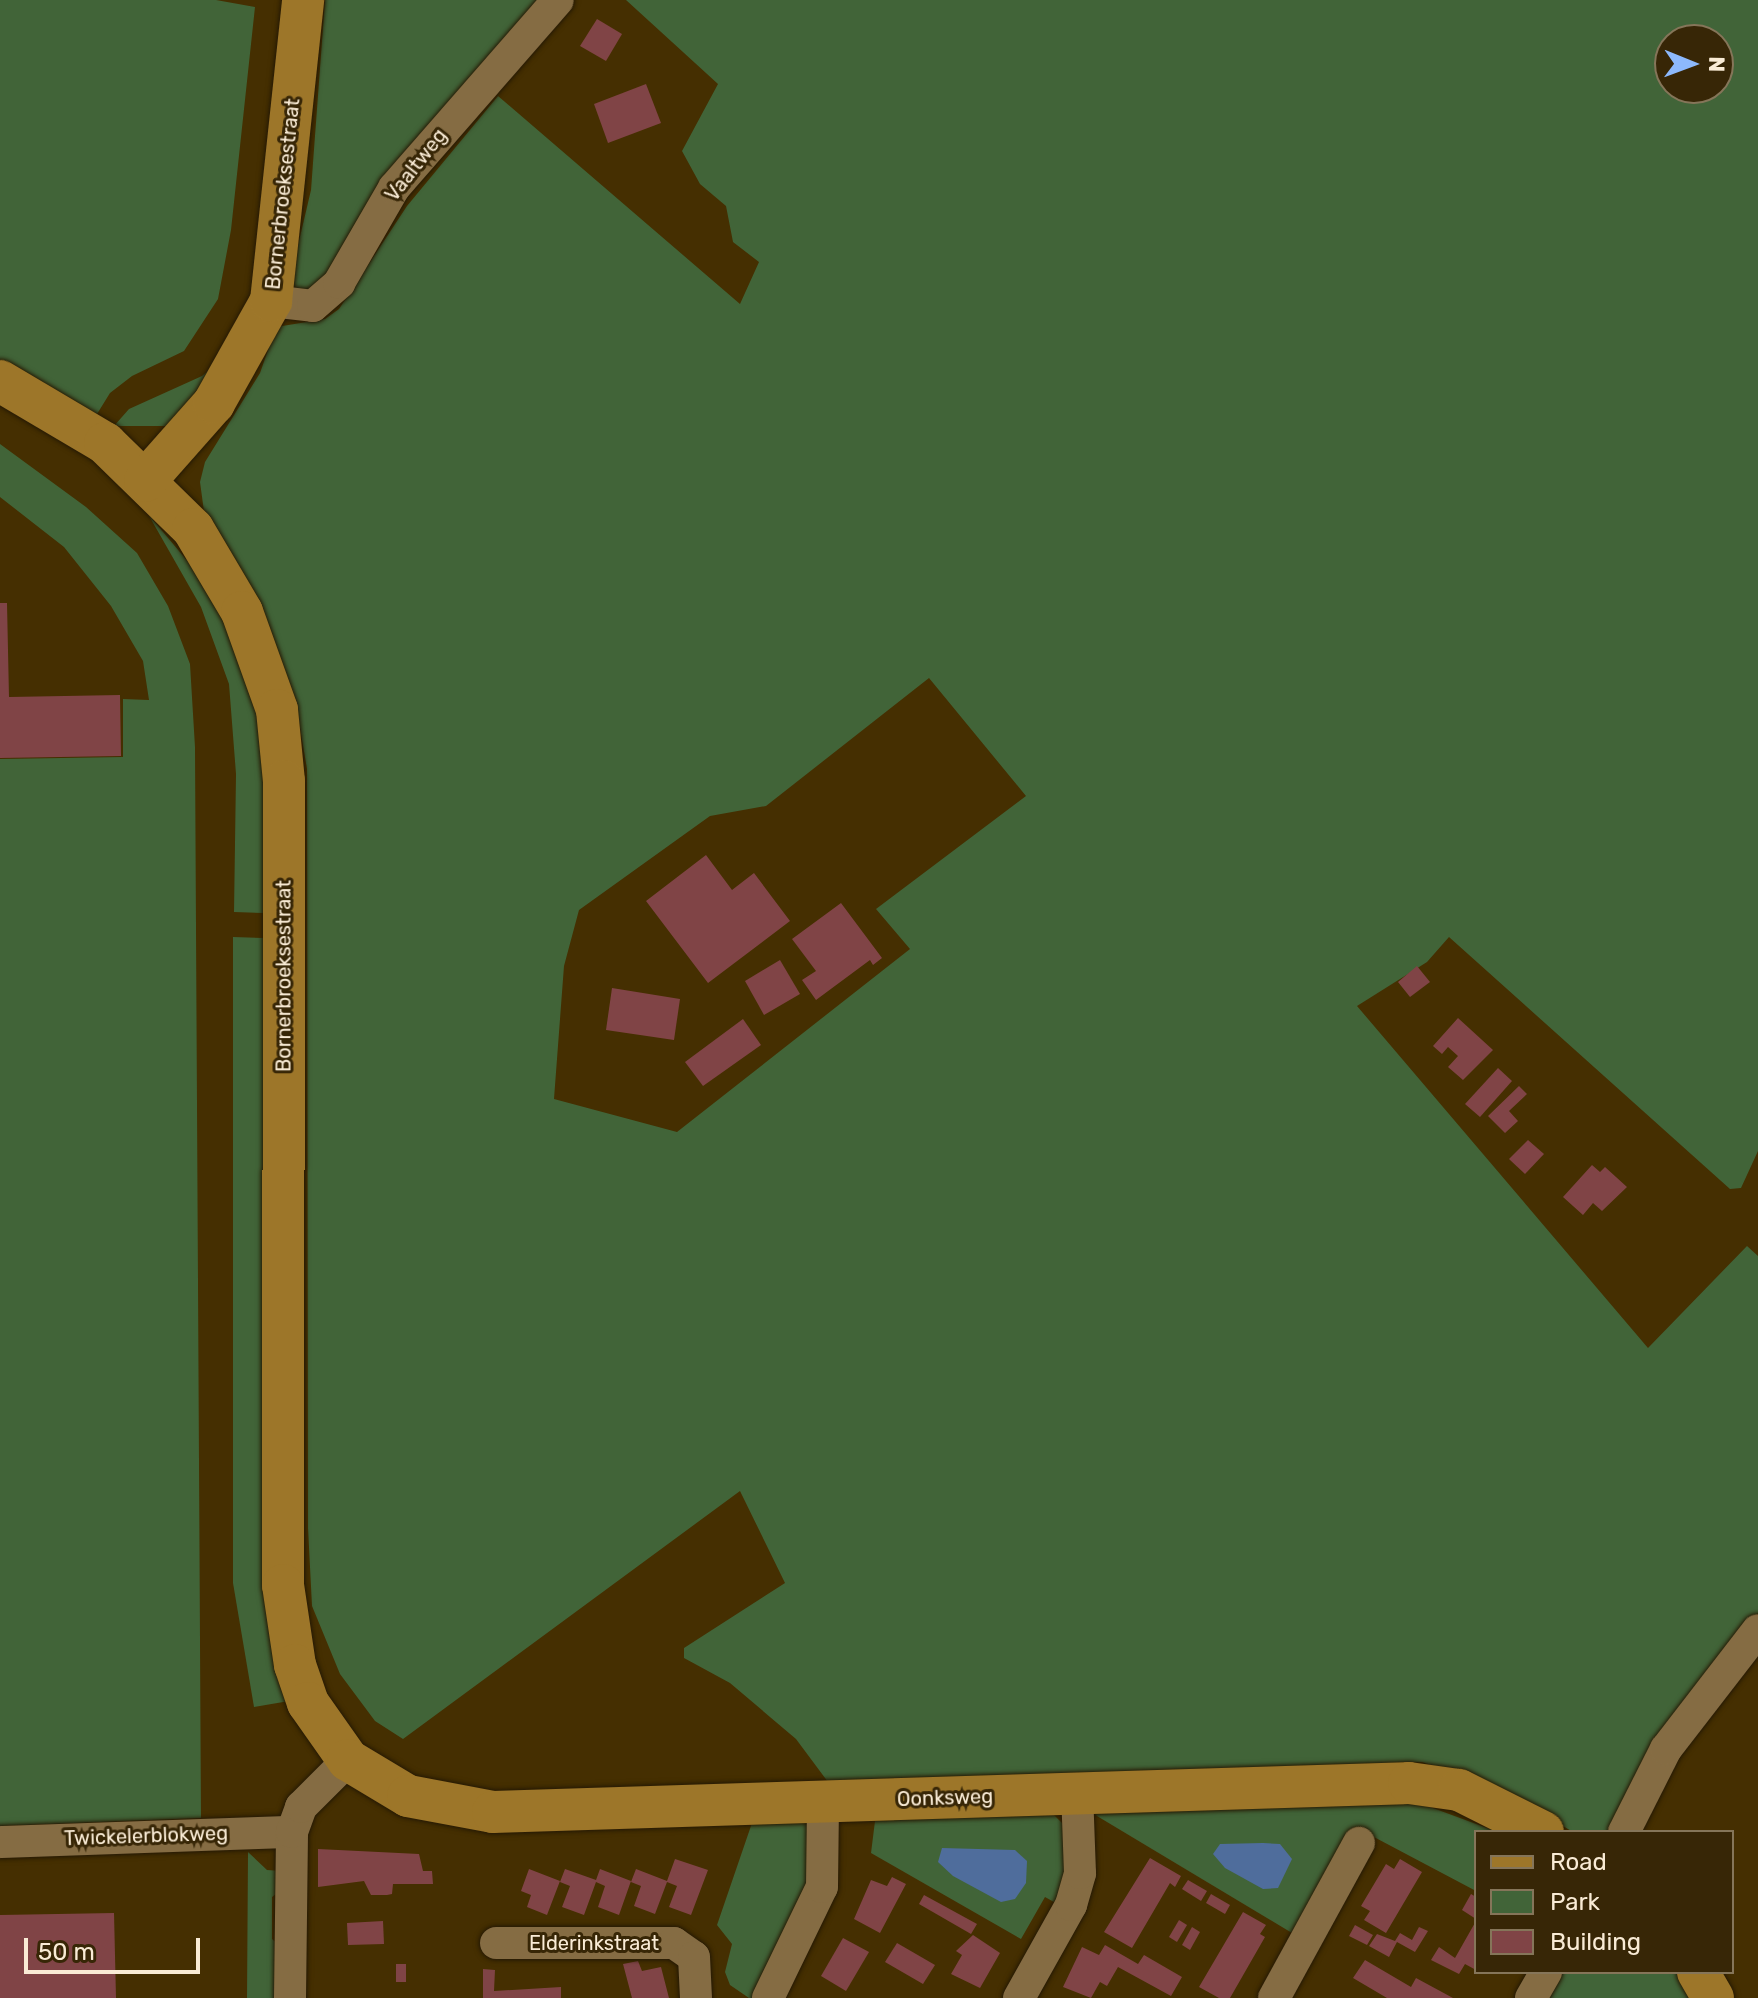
<!DOCTYPE html>
<html>
<head>
<meta charset="utf-8">
<style>
  body { margin:0 }
  #map { position:relative; width:1758px; height:1998px; overflow:hidden; background:#452f01; font-family:Rubik,sans-serif }
  div>[style] { position:absolute }
  [style*='--x'] { left:calc(var(--x)*1px); top:calc(var(--y)*1px); width:calc(var(--w)*1px); rotate:calc(var(--a)*1deg) }
  .green>* { inset:0; background:#416438 }
  .water>* { inset:0; background:#4f6d9c }
  .building>* { inset:0; background:#804446 }
  .roads { filter:drop-shadow(0 0 2px #251904) drop-shadow(0 0 2px #251904) }
  .minor>* { height:32px; margin:-16px; padding:0 16px; transform-origin:16px; border-radius:16px; background:#856c43 }
  .major>* { height:42px; margin:-21px; padding:0 21px; transform-origin:21px; border-radius:21px; background:#9d7629 }
  span { translate:-50% -50%; white-space:nowrap; text-align:center; line-height:1.15; -webkit-text-stroke:6px #372606; paint-order:stroke }
  .street-label { font-size:20px; color:#f9ebd5 }
  .legend { position:absolute; left:1474px; top:1830px; width:260px; height:144px; box-sizing:border-box; background:#372606; border:2px solid #857559; margin:0; padding:10px 14px; list-style:none; font-size:24px; color:#f9ebd5 }
  .legend li { display:flex; align-items:center; gap:16px; height:40px }
  .legend b { width:40px; border:2px solid #857559 }
  .north { position:absolute; left:1654px; top:24px; width:80px; height:80px; box-sizing:border-box; background:#372606; border:2px solid #857559; border-radius:50%; rotate:91deg; font-size:22px; font-weight:700; line-height:32px; text-align:center; color:#f9ebd5 }
  .north::after { content:''; display:block; margin:auto; width:28px; height:36px; background:#8db9fc; clip-path:polygon(50% 0,100% 100%,50% 72%,0 100%) }
  .scale { position:absolute; left:24px; top:1938px; width:176px; height:36px; box-sizing:border-box; border:4px solid #f9ebd5; border-top:0; padding-left:10px; font-size:24px; line-height:28px; white-space:nowrap; color:#f9ebd5; -webkit-text-stroke:6px #372606; paint-order:stroke }
</style>
</head>
<body>
<div id="map">
  <div class="green">
    <i style="clip-path:polygon(0 0,216px 0,255px 7px,231px 230px,218px 299px,184px 351px,132px 376px,110px 393px,97px 414px,0 367px)"></i>
    <i style="clip-path:polygon(325px 0,542px 0,312px 298px,287px 292px,311px 190px)"></i>
    <i style="clip-path:polygon(evenodd,626px 0,1758px 0,1758px 1151px,1741px 1188px,1730px 1189px,1449px 937px,1427px 962px,1357px 1006px,1648px 1348px,1747px 1246px,1758px 1256px,1758px 1613px,1686px 1707px,1610px 1832px,1573px 1832px,1495px 1786px,1422px 1762px,828px 1782px,796px 1739px,730px 1683px,684px 1658px,684px 1648px,785px 1583px,740px 1491px,403px 1739px,375px 1721px,340px 1674px,312px 1606px,308px 1528px,307px 769px,296px 704px,205px 519px,200px 482px,205px 462px,260px 373px,276px 327px,325px 319px,339px 309px,407px 206px,498px 96px,740px 304px,759px 262px,733px 242px,726px 206px,700px 184px,682px 151px,718px 84px,626px 0,1670px 40px,1718px 40px,1718px 88px,1670px 88px,1670px 40px,626px 0,929px 678px,1026px 796px,876px 909px,910px 949px,677px 1132px,554px 1099px,564px 966px,579px 910px,710px 816px,766px 806px,929px 678px)"></i>
    <i style="clip-path:polygon(238px 346px,167px 426px,114px 426px,129px 409px,202px 376px)"></i>
    <i style="clip-path:polygon(0 444px,86px 507px,137px 553px,168px 606px,190px 664px,195px 747px,201px 1818px,0 1826px,0 759px,123px 757px,123px 699px,149px 700px,143px 661px,111px 606px,64px 547px,0 497px)"></i>
    <i style="clip-path:polygon(148px 514px,210px 588px,250px 679px,265px 752px,264px 913px,234px 912px,236px 774px,229px 684px,201px 607px)"></i>
    <i style="clip-path:polygon(233px 937px,264px 938px,295px 1700px,254px 1707px,233px 1583px)"></i>
    <i style="clip-path:polygon(1338px 1801px,1422px 1804px,1498px 1832px,1476px 1832px,1476px 1891px,1355px 1827px,1292px 1933px,1087px 1810px)"></i>
    <i style="clip-path:polygon(1047px 1808px,1070px 1831px,1061px 1906px,1045px 1897px,1021px 1939px,871px 1853px,876px 1813px)"></i>
    <i style="clip-path:polygon(753px 1820px,816px 1820px,812px 1867px,769px 1998px,749px 1998px,730px 1985px,725px 1972px,732px 1944px,717px 1925px)"></i>
    <i style="clip-path:polygon(248px 1852px,267px 1870px,281px 1871px,281px 1890px,272px 1897px,272px 1939px,280px 1946px,280px 1998px,247px 1998px)"></i>
    <i style="clip-path:polygon(1561px 1972px,1688px 1972px,1703px 1998px,1547px 1998px)"></i>
  </div>
  <div class="water">
    <i style="clip-path:polygon(1263px 1843px,1280px 1844px,1292px 1859px,1278px 1888px,1263px 1889px,1225px 1868px,1213px 1854px,1220px 1844px)"></i>
    <i style="clip-path:polygon(942px 1848px,1015px 1850px,1027px 1861px,1026px 1883px,1015px 1899px,1001px 1902px,953px 1876px,938px 1862px)"></i>
  </div>
  <div class="building">
    <i style="clip-path:polygon(597px 19px,622px 34px,606px 61px,580px 46px)"></i>
    <i style="clip-path:polygon(646px 84px,661px 123px,608px 143px,594px 104px)"></i>
    <i style="clip-path:polygon(0 603px,7px 603px,9px 697px,120px 695px,121px 756px,0 758px)"></i>
    <i style="clip-path:polygon(706px 855px,732px 890px,754px 873px,790px 921px,708px 983px,646px 901px)"></i>
    <i style="clip-path:polygon(841px 903px,882px 958px,873px 965px,870px 960px,816px 1000px,802px 980px,816px 971px,792px 939px)"></i>
    <i style="clip-path:polygon(780px 960px,800px 994px,764px 1015px,745px 981px)"></i>
    <i style="clip-path:polygon(1417px 966px,1430px 982px,1410px 997px,1398px 982px)"></i>
    <i style="clip-path:polygon(612px 988px,680px 999px,674px 1040px,606px 1030px)"></i>
    <i style="clip-path:polygon(1458px 1018px,1493px 1050px,1463px 1080px,1448px 1067px,1458px 1056px,1448px 1047px,1442px 1054px,1433px 1046px)"></i>
    <i style="clip-path:polygon(743px 1019px,761px 1045px,703px 1086px,685px 1062px)"></i>
    <i style="clip-path:polygon(1498px 1068px,1512px 1081px,1480px 1117px,1465px 1104px)"></i>
    <i style="clip-path:polygon(1519px 1086px,1527px 1094px,1509px 1111px,1518px 1121px,1505px 1133px,1488px 1116px)"></i>
    <i style="clip-path:polygon(1528px 1140px,1544px 1154px,1525px 1174px,1509px 1159px)"></i>
    <i style="clip-path:polygon(1592px 1165px,1600px 1172px,1605px 1167px,1627px 1187px,1602px 1211px,1593px 1203px,1583px 1215px,1563px 1197px)"></i>
    <i style="clip-path:polygon(318px 1849px,419px 1854px,423px 1871px,432px 1871px,433px 1884px,393px 1884px,392px 1894px,387px 1895px,371px 1895px,364px 1881px,318px 1887px)"></i>
    <i style="clip-path:polygon(1150px 1858px,1181px 1876px,1175px 1887px,1170px 1883px,1132px 1948px,1104px 1932px)"></i>
    <i style="clip-path:polygon(675px 1859px,708px 1870px,691px 1915px,669px 1907px,677px 1886px,667px 1882px,655px 1914px,634px 1906px,641px 1886px,631px 1882px,636px 1869px,667px 1881px)"></i>
    <i style="clip-path:polygon(1400px 1859px,1422px 1872px,1386px 1933px,1364px 1920px,1370px 1911px,1361px 1906px,1386px 1864px,1394px 1869px)"></i>
    <i style="clip-path:polygon(529px 1869px,560px 1881px,547px 1915px,527px 1907px,531px 1895px,521px 1891px)"></i>
    <i style="clip-path:polygon(565px 1869px,596px 1880px,600px 1869px,631px 1881px,619px 1915px,598px 1907px,605px 1886px,596px 1882px,584px 1915px,562px 1907px,570px 1886px,560px 1882px)"></i>
    <i style="clip-path:polygon(892px 1877px,906px 1884px,880px 1933px,854px 1919px,871px 1880px,887px 1886px)"></i>
    <i style="clip-path:polygon(1188px 1880px,1207px 1891px,1201px 1901px,1182px 1889px)"></i>
    <i style="clip-path:polygon(1211px 1894px,1230px 1905px,1225px 1914px,1206px 1903px)"></i>
    <i style="clip-path:polygon(1471px 1894px,1476px 1897px,1476px 1919px,1462px 1910px)"></i>
    <i style="clip-path:polygon(924px 1895px,977px 1924px,971px 1934px,919px 1904px)"></i>
    <i style="clip-path:polygon(1243px 1912px,1266px 1925px,1260px 1934px,1265px 1937px,1230px 1998px,1219px 1998px,1199px 1987px)"></i>
    <i style="clip-path:polygon(114px 1913px,116px 1998px,0 1998px,0 1915px)"></i>
    <i style="clip-path:polygon(1179px 1920px,1187px 1925px,1177px 1942px,1169px 1937px)"></i>
    <i style="clip-path:polygon(383px 1921px,384px 1944px,348px 1945px,347px 1923px)"></i>
    <i style="clip-path:polygon(1476px 1921px,1476px 1970px,1465px 1964px,1459px 1974px,1431px 1960px,1439px 1947px,1455px 1958px)"></i>
    <i style="clip-path:polygon(1355px 1925px,1373px 1935px,1367px 1945px,1349px 1936px)"></i>
    <i style="clip-path:polygon(1192px 1927px,1200px 1932px,1190px 1950px,1182px 1945px)"></i>
    <i style="clip-path:polygon(1419px 1927px,1428px 1931px,1415px 1952px,1397px 1942px,1389px 1957px,1369px 1946px,1377px 1934px,1395px 1941px,1400px 1933px,1412px 1940px)"></i>
    <i style="clip-path:polygon(973px 1935px,1000px 1953px,980px 1988px,951px 1974px,962px 1955px,956px 1951px)"></i>
    <i style="clip-path:polygon(843px 1938px,869px 1952px,846px 1991px,821px 1976px)"></i>
    <i style="clip-path:polygon(897px 1943px,935px 1965px,923px 1984px,885px 1962px)"></i>
    <i style="clip-path:polygon(1105px 1945px,1138px 1964px,1144px 1955px,1182px 1977px,1171px 1996px,1118px 1967px,1107px 1986px,1100px 1982px,1091px 1998px,1063px 1987px,1082px 1947px,1099px 1955px)"></i>
    <i style="clip-path:polygon(1365px 1960px,1411px 1987px,1416px 1978px,1453px 1998px,1387px 1998px,1353px 1978px)"></i>
    <i style="clip-path:polygon(638px 1961px,642px 1971px,661px 1967px,669px 1998px,632px 1998px,623px 1964px)"></i>
    <i style="clip-path:polygon(396px 1964px,406px 1964px,406px 1982px,396px 1982px)"></i>
    <i style="clip-path:polygon(483px 1969px,495px 1970px,494px 1991px,561px 1987px,561px 1998px,483px 1998px)"></i>
  </div>
  <div class="roads">
    <div class="minor">
      <i style="--x:271;--y:301;--w:42;--a:6.8"></i>
      <i style="--x:313;--y:306;--w:35;--a:-41"></i>
      <i style="--x:339;--y:283;--w:110;--a:-59.9"></i>
      <i style="--x:394;--y:188;--w:249;--a:-48.9"></i>
      <i style="--x:1624;--y:1832;--w:93;--a:-63.2"></i>
      <i style="--x:1666;--y:1749;--w:150;--a:-52.3"></i>
      <i style="--x:0;--y:1842;--w:292;--a:-2"></i>
      <i style="--x:496;--y:1943;--w:178;--a:0"></i>
      <i style="--x:674;--y:1943;--w:24;--a:35"></i>
      <i style="--x:694;--y:1957;--w:41;--a:87.2"></i>
      <i style="--x:290;--y:1998;--w:166;--a:-89.3"></i>
      <i style="--x:292;--y:1832;--w:27;--a:-70"></i>
      <i style="--x:301;--y:1807;--w:66;--a:-45"></i>
      <i style="--x:768;--y:1998;--w:123;--a:-64.1"></i>
      <i style="--x:822;--y:1887;--w:85;--a:-89.3"></i>
      <i style="--x:1019;--y:1998;--w:107;--a:-60.8"></i>
      <i style="--x:1071;--y:1905;--w:33;--a:-74"></i>
      <i style="--x:1080;--y:1873;--w:80;--a:-92.1"></i>
      <i style="--x:1274;--y:1998;--w:177;--a:-61.3"></i>
      <i style="--x:1531;--y:1998;--w:30;--a:-60"></i>
    </div>
    <div class="major">
      <i style="--x:0;--y:381;--w:122;--a:30.6"></i>
      <i style="--x:105;--y:443;--w:123;--a:44.3"></i>
      <i style="--x:193;--y:529;--w:96;--a:59.4"></i>
      <i style="--x:242;--y:612;--w:104;--a:70.3"></i>
      <i style="--x:277;--y:710;--w:71;--a:84.4"></i>
      <i style="--x:284;--y:781;--w:804;--a:90.07"></i>
      <i style="--x:283;--y:1585;--w:81;--a:81.5"></i>
      <i style="--x:295;--y:1665;--w:40;--a:71.1"></i>
      <i style="--x:308;--y:1703;--w:70;--a:54.9"></i>
      <i style="--x:348;--y:1760;--w:70;--a:31"></i>
      <i style="--x:408;--y:1796;--w:86;--a:10.7"></i>
      <i style="--x:493;--y:1812;--w:916;--a:-1.81"></i>
      <i style="--x:1409;--y:1783;--w:50;--a:8"></i>
      <i style="--x:1459;--y:1790;--w:94;--a:26.6"></i>
      <i style="--x:145;--y:481;--w:104;--a:-48.5"></i>
      <i style="--x:214;--y:403;--w:117;--a:-60.8"></i>
      <i style="--x:271;--y:301;--w:303;--a:-83.9"></i>
      <i style="--x:1698;--y:1972;--w:30;--a:60"></i>
    </div>
  </div>
  <div class="street-label">
    <span style="left:416px;top:165px;rotate:-52deg">Vaaltweg</span>
    <span style="left:283px;top:194px;rotate:-84deg">Bornerbroeksestraat</span>
    <span style="left:284px;top:976px;rotate:-90deg">Bornerbroeksestraat</span>
    <span style="left:945px;top:1798px;rotate:-2deg">Oonksweg</span>
    <span style="left:146px;top:1836px;rotate:-2deg">Twickelerblokweg</span>
    <span style="left:594px;top:1943px">Elderinkstraat</span>
  </div>
  <ul class="legend">
  <li><b style="height:10px;background:#9d7629"></b>Road</li>
  <li><b style="height:22px;background:#416438"></b>Park</li>
  <li><b style="height:22px;background:#804446"></b>Building</li>
  </ul>
  <div class="north">N</div>
  <div class="scale">50 m</div>
</div>
</body>
</html>
